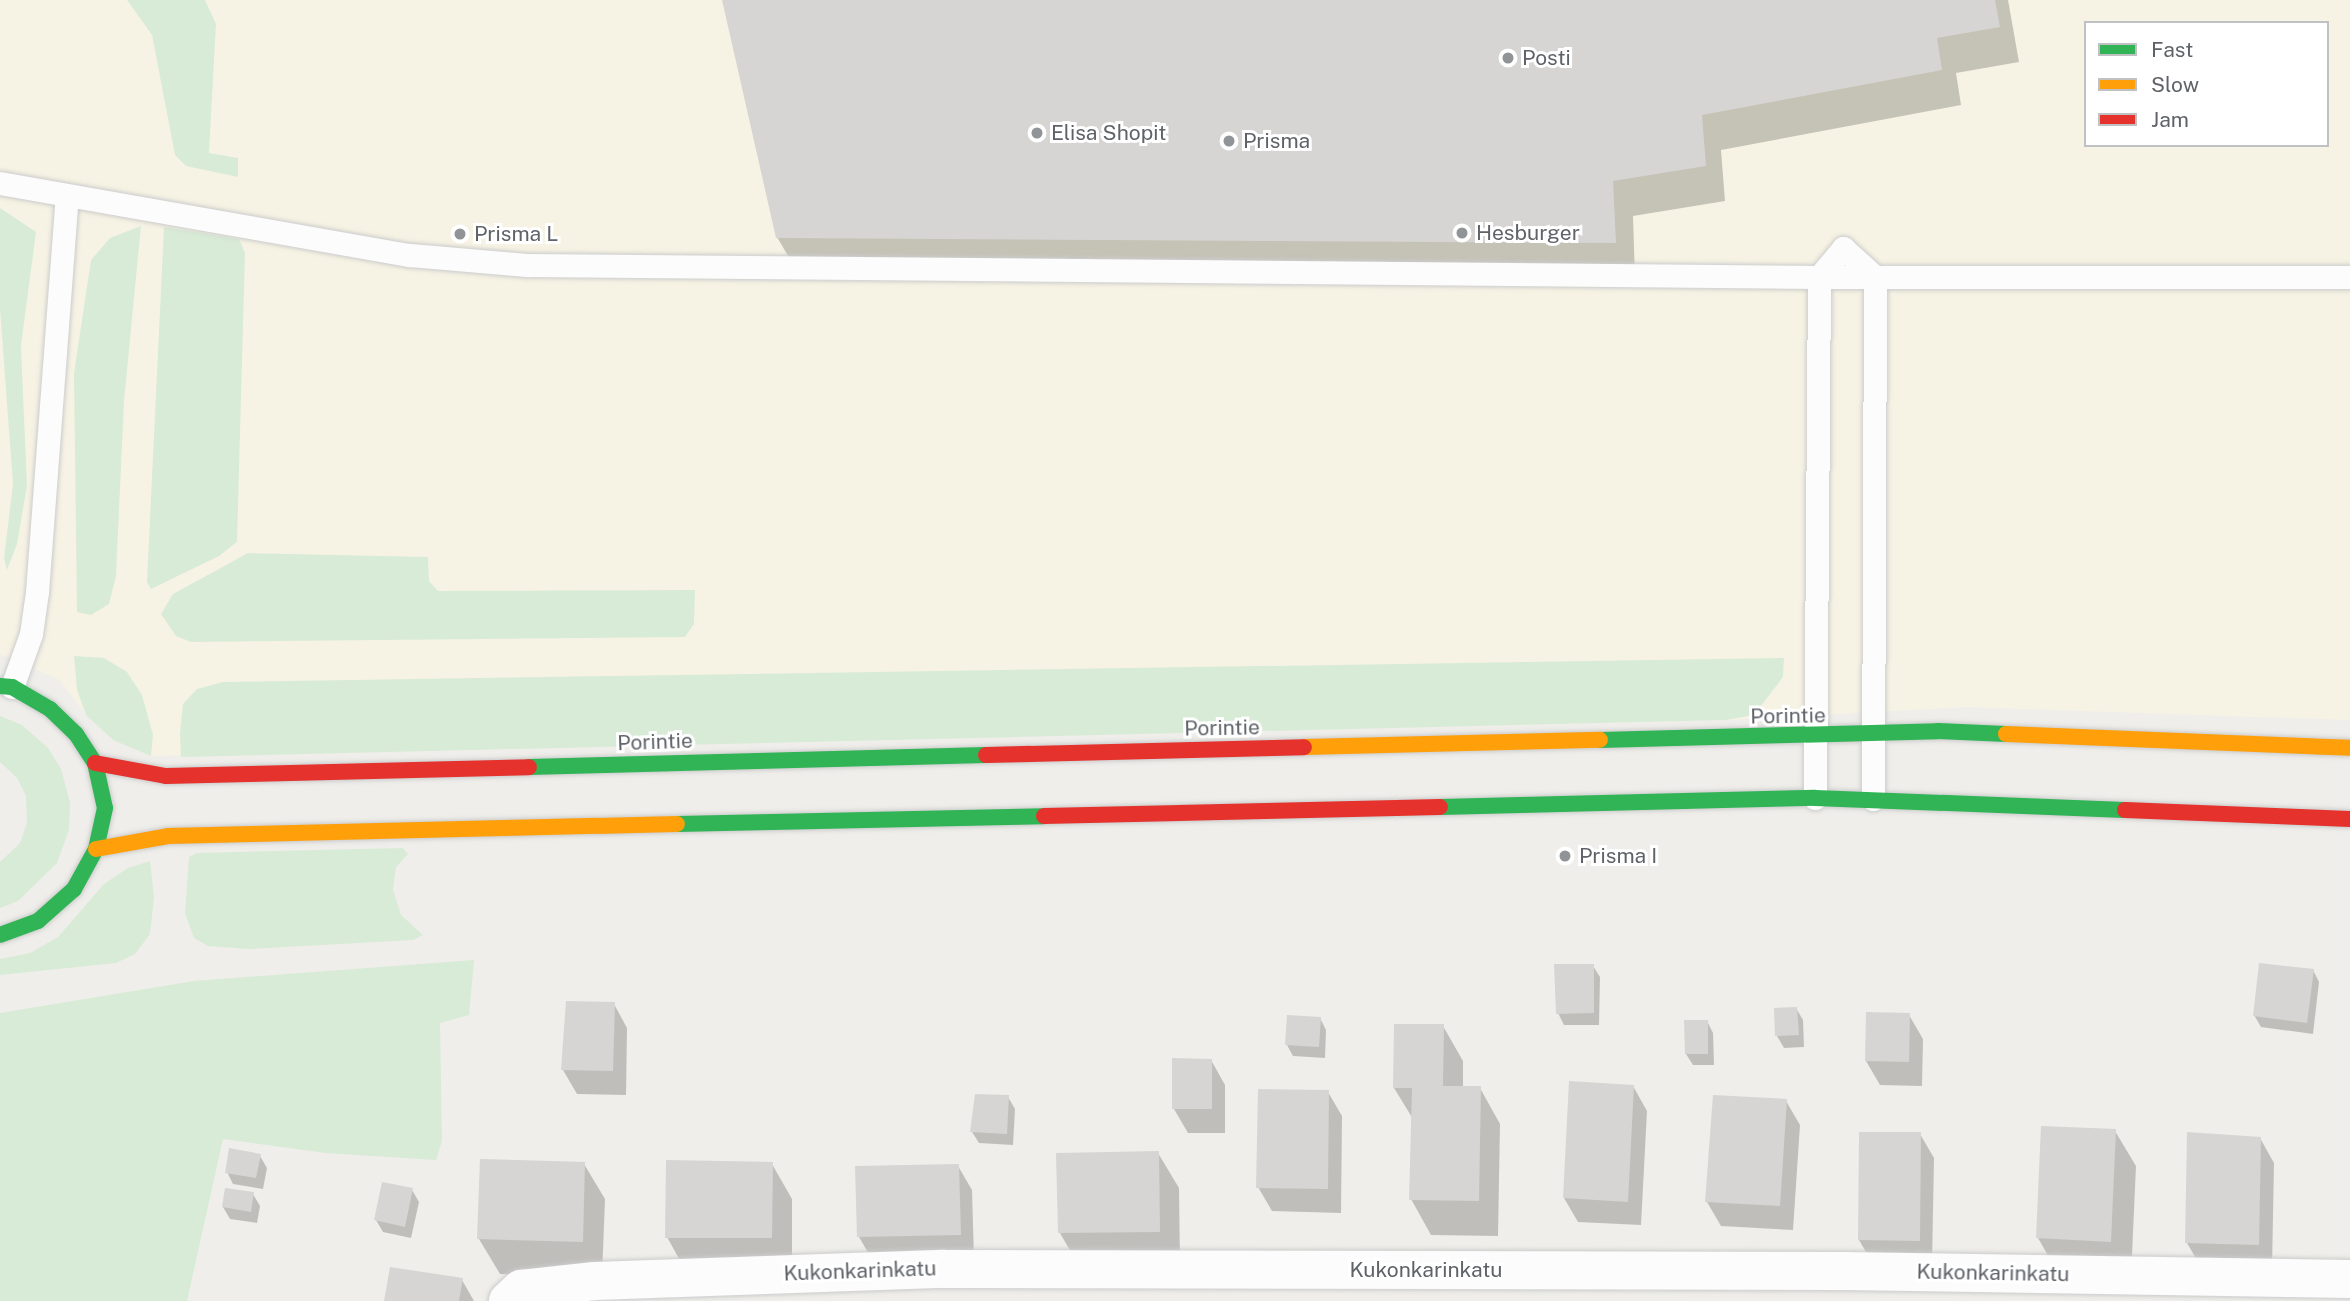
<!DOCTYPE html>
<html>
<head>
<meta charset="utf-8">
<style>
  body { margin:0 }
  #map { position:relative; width:2350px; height:1301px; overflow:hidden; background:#efeeea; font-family:"Public Sans",sans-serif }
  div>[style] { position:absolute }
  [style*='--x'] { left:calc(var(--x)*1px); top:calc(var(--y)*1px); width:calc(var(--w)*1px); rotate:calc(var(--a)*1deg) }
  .commercial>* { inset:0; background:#f7f3e4 }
  .green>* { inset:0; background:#d8ebd6 }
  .shadow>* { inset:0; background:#0003 }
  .building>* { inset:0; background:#d6d5d3 }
  .roads { filter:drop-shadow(0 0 2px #cbcccc) drop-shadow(0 0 2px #cbcccc) }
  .lane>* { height:23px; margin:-11.5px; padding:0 11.5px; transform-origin:11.5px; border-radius:11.5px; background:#fdfcfc }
  .street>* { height:38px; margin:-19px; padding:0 19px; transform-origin:19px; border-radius:19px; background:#fdfcfc }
  .fast>* { height:16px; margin:-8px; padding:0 8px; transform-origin:8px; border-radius:8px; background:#30b455 }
  .slow>* { height:16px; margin:-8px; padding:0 8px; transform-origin:8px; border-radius:8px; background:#ff9f0a }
  .jam>* { height:16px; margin:-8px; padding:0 8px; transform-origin:8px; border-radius:8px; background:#e5322d }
  .dots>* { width:19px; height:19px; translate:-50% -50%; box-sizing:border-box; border:4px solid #fff; border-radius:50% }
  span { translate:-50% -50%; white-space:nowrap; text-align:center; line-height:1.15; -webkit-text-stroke:6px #fff; paint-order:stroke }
  .poi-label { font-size:21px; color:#5f6368 }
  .left { translate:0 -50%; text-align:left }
  .street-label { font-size:21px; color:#5f6368 }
  .legend { position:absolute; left:2084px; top:21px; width:245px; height:126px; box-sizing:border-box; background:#fff; border:2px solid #bfc1c3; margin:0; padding:9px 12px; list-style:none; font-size:21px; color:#5f6368 }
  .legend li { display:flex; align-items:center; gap:14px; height:35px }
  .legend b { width:35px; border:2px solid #bfc1c3 }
</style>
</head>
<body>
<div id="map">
  <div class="commercial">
    <i style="clip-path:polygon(evenodd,0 0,2350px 0,2350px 720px,1966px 707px,1726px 720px,151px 756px,113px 740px,86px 715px,60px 680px,0 654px,0 0,2086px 23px,2327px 23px,2327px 145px,2086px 145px,2086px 23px)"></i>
  </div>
  <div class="green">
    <i style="clip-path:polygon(127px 0,205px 0,216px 24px,209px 153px,238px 158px,238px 177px,186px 166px,175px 155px,152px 35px)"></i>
    <i style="clip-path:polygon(0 208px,36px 232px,21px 346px,27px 486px,17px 544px,7px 570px,4px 558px,13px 484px,0 309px)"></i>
    <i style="clip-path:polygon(141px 226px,124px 401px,116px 576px,109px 604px,91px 615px,77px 612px,74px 373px,91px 260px,110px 238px)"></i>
    <i style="clip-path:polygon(164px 227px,239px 239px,245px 253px,237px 542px,219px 556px,151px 589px,147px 582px)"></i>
    <i style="clip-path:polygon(248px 553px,428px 557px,429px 581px,438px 591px,695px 590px,694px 624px,685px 637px,191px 642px,176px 636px,161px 614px,173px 594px)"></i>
    <i style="clip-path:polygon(74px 656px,104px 658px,127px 672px,142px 695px,153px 735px,151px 756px,113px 740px,86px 715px,77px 690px)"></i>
    <i style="clip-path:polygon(1784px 658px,1783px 677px,1754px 715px,1726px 720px,181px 757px,180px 733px,183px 704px,197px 689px,223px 682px)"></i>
    <i style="clip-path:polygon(0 716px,22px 725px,48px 748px,61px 769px,70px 803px,69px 830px,57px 863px,18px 901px,0 908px,0 862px,20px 843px,27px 823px,26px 796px,17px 778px,0 762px)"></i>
    <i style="clip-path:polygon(403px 848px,408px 854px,396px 867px,393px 890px,401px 915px,423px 935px,413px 940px,250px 949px,208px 946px,194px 938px,185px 913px,189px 857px,197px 853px)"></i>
    <i style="clip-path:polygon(150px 861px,154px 897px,150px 934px,135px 954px,116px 963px,0 975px,0 959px,30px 953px,58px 937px,104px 884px,128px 868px)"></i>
    <i style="clip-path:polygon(474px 960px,469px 1015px,440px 1023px,442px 1141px,436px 1160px,325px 1153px,223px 1139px,187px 1301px,0 1301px,0 1013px,194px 981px)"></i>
  </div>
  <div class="shadow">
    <i style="clip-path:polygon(724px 0,2008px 0,2019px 62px,1956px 73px,1961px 105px,1721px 150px,1725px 201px,1633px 216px,1635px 278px,798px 273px,777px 237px)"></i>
    <i style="clip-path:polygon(1593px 966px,1600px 977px,1599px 1025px,1564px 1025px,1558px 1013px)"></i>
    <i style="clip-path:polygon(2313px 970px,2319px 982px,2313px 1034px,2261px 1027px,2254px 1015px)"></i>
    <i style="clip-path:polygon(614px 1004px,627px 1028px,626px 1095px,577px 1094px,563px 1070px)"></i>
    <i style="clip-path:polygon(1796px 1008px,1803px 1020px,1804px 1047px,1784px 1048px,1777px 1036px)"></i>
    <i style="clip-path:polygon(1909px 1015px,1923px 1039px,1922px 1086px,1880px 1085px,1866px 1061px)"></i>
    <i style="clip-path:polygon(1320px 1018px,1326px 1030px,1325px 1058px,1293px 1056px,1287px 1045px)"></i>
    <i style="clip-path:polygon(1707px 1021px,1713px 1033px,1714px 1065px,1693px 1065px,1686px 1054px)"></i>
    <i style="clip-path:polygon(1443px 1026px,1463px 1061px,1463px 1088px,1480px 1088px,1500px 1124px,1498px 1236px,1431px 1235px,1411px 1199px,1413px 1119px,1394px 1088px)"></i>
    <i style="clip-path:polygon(1174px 1060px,1211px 1060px,1225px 1085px,1225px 1133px,1188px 1133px,1174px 1109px)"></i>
    <i style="clip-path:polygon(1633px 1086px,1647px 1111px,1641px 1225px,1578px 1222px,1564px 1198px)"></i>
    <i style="clip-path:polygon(1328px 1092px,1342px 1116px,1341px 1213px,1272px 1211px,1258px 1187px)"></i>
    <i style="clip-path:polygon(1008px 1097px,1015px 1109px,1013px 1145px,979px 1143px,972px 1132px)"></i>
    <i style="clip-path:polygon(1786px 1101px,1800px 1125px,1793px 1230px,1721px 1226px,1707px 1202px)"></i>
    <i style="clip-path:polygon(2115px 1131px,2136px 1166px,2131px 1277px,2058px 1273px,2038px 1238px)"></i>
    <i style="clip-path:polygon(1920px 1134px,1934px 1158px,1932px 1264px,1873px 1264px,1859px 1240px)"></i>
    <i style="clip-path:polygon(2260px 1138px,2274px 1163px,2272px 1268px,2201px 1267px,2187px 1243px)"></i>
    <i style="clip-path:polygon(1158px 1153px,1179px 1188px,1180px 1267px,1080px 1268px,1060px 1233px)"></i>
    <i style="clip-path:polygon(260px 1156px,267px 1168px,263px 1189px,233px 1184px,227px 1172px)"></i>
    <i style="clip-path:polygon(584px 1164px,605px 1199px,602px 1277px,500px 1274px,479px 1239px)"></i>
    <i style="clip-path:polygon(772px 1164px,792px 1199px,792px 1273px,687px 1273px,667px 1237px)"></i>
    <i style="clip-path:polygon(958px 1166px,972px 1190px,974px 1259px,873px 1261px,859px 1237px)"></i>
    <i style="clip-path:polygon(412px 1190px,419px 1202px,411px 1238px,383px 1232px,376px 1220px)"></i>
    <i style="clip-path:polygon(253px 1194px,260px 1206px,257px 1223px,230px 1219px,223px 1207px)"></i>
    <i style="clip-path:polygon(462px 1280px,474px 1301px,386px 1301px)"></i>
  </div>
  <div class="building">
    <i style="clip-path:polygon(722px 0,1995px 0,2000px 27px,1937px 38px,1942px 70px,1702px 115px,1706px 166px,1613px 181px,1616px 243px,776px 238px)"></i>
    <i style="clip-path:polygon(2259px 963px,2314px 969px,2307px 1023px,2253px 1016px)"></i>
    <i style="clip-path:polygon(1554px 964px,1594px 964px,1594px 1013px,1556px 1014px)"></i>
    <i style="clip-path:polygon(566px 1001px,615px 1002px,613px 1071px,561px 1070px)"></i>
    <i style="clip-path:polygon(1797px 1007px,1799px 1035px,1775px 1036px,1774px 1008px)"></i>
    <i style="clip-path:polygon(1866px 1012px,1910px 1013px,1909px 1062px,1865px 1061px)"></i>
    <i style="clip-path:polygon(1287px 1015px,1321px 1017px,1319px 1047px,1285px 1045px)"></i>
    <i style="clip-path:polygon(1684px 1020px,1708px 1020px,1708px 1054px,1685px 1054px)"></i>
    <i style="clip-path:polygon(1394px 1024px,1444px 1024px,1443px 1086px,1481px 1086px,1479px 1201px,1409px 1200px,1412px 1088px,1393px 1088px)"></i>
    <i style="clip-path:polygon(1172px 1058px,1212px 1059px,1212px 1109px,1172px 1109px)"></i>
    <i style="clip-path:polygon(1569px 1081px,1634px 1085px,1628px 1202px,1563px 1198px)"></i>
    <i style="clip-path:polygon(1258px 1089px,1329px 1090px,1328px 1189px,1256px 1188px)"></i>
    <i style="clip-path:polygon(975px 1094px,1009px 1095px,1007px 1134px,970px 1132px)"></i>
    <i style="clip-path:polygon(1713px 1095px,1787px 1099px,1780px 1206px,1705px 1202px)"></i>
    <i style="clip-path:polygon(2041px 1126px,2116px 1129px,2111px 1242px,2036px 1238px)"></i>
    <i style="clip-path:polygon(1859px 1132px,1921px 1132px,1920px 1241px,1858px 1240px)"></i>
    <i style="clip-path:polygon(2187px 1132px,2261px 1137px,2259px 1245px,2185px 1243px)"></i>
    <i style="clip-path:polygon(229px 1148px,261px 1154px,256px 1178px,225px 1173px)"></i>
    <i style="clip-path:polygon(1159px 1151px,1160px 1232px,1058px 1233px,1056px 1153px)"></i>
    <i style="clip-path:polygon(480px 1159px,585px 1162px,583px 1242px,477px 1239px)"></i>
    <i style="clip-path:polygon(666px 1160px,773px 1162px,772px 1238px,665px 1238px)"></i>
    <i style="clip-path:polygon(959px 1164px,961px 1235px,857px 1237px,855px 1166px)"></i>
    <i style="clip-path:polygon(382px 1182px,413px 1188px,405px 1227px,374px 1220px)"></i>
    <i style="clip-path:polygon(225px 1188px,254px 1192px,251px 1212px,222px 1207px)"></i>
    <i style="clip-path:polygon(390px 1267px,463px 1278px,459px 1301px,384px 1301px)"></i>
  </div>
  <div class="roads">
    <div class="lane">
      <i style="--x:0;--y:183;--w:416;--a:10"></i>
      <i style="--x:410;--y:255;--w:117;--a:4.9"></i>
      <i style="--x:527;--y:265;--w:1292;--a:0.53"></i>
      <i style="--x:1819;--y:277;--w:531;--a:0"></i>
      <i style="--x:12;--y:687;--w:56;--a:-70.3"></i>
      <i style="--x:31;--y:634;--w:42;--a:-81.9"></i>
      <i style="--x:37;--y:592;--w:396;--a:-85.7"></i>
      <i style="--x:1815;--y:798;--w:521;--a:-89.56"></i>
      <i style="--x:1819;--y:277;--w:38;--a:-50"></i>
      <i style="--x:1843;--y:248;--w:43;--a:42.2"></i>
      <i style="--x:1875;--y:277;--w:522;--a:90.22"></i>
    </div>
    <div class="street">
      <i style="--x:508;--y:1301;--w:18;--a:-43"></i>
      <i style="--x:521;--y:1289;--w:74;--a:-6.2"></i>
      <i style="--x:595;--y:1281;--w:349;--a:-2"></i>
      <i style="--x:944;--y:1269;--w:900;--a:0.13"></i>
      <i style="--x:1844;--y:1271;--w:506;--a:0.91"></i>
    </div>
    <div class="fast">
      <i style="--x:0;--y:686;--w:12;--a:5"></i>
      <i style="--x:12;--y:687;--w:44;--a:30.1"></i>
      <i style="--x:50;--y:709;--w:36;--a:44"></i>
      <i style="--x:76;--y:734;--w:35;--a:57"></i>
      <i style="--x:95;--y:763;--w:46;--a:77.5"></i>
      <i style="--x:105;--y:808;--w:42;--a:102.4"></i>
      <i style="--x:96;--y:849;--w:46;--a:118.8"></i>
      <i style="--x:74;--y:889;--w:48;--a:138.4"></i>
      <i style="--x:38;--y:921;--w:40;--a:159.8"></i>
      <i style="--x:1600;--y:740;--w:338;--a:-1.5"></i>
      <i style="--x:1938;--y:731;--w:68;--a:2.5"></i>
      <i style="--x:529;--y:767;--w:457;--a:-1.5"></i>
      <i style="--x:1440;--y:807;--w:375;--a:-1.4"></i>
      <i style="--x:1815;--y:798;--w:310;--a:2.2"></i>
      <i style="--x:677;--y:824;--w:367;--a:-1.2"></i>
    </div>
    <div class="slow">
      <i style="--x:2006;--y:734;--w:344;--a:2.3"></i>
      <i style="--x:1304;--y:747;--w:296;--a:-1.4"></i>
      <i style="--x:96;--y:849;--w:73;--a:-10.2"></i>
      <i style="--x:168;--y:836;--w:509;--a:-1.35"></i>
    </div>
    <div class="jam">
      <i style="--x:986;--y:755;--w:318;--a:-1.4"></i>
      <i style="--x:95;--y:763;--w:72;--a:10.4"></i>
      <i style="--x:166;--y:776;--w:363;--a:-1.4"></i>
      <i style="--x:2125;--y:810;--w:225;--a:2.3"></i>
      <i style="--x:1044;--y:816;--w:396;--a:-1.3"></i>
    </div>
  </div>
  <div class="dots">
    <i style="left:1508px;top:58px;background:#919496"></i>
    <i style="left:1037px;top:133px;background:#919496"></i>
    <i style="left:1229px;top:141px;background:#919496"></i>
    <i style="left:1462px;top:233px;background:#919496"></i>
    <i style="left:460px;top:234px;background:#919496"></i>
    <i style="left:1565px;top:856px;background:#919496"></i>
  </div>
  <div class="poi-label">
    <span class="left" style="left:1522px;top:58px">Posti</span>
    <span class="left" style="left:1051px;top:133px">Elisa Shopit</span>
    <span class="left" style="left:1243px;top:141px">Prisma</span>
    <span class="left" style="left:1476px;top:233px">Hesburger</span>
    <span class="left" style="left:474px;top:234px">Prisma L</span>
    <span class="left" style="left:1579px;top:856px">Prisma I</span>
  </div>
  <div class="street-label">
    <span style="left:1788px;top:716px;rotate:-1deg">Porintie</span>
    <span style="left:1222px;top:728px;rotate:-1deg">Porintie</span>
    <span style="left:655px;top:742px;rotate:-2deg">Porintie</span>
    <span style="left:1426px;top:1270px">Kukonkarinkatu</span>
    <span style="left:860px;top:1271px;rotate:-2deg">Kukonkarinkatu</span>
    <span style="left:1993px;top:1273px;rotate:1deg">Kukonkarinkatu</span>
  </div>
  <ul class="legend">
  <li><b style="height:9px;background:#30b455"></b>Fast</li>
  <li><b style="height:9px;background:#ff9f0a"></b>Slow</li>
  <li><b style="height:9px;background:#e5322d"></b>Jam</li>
  </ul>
</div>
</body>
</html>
